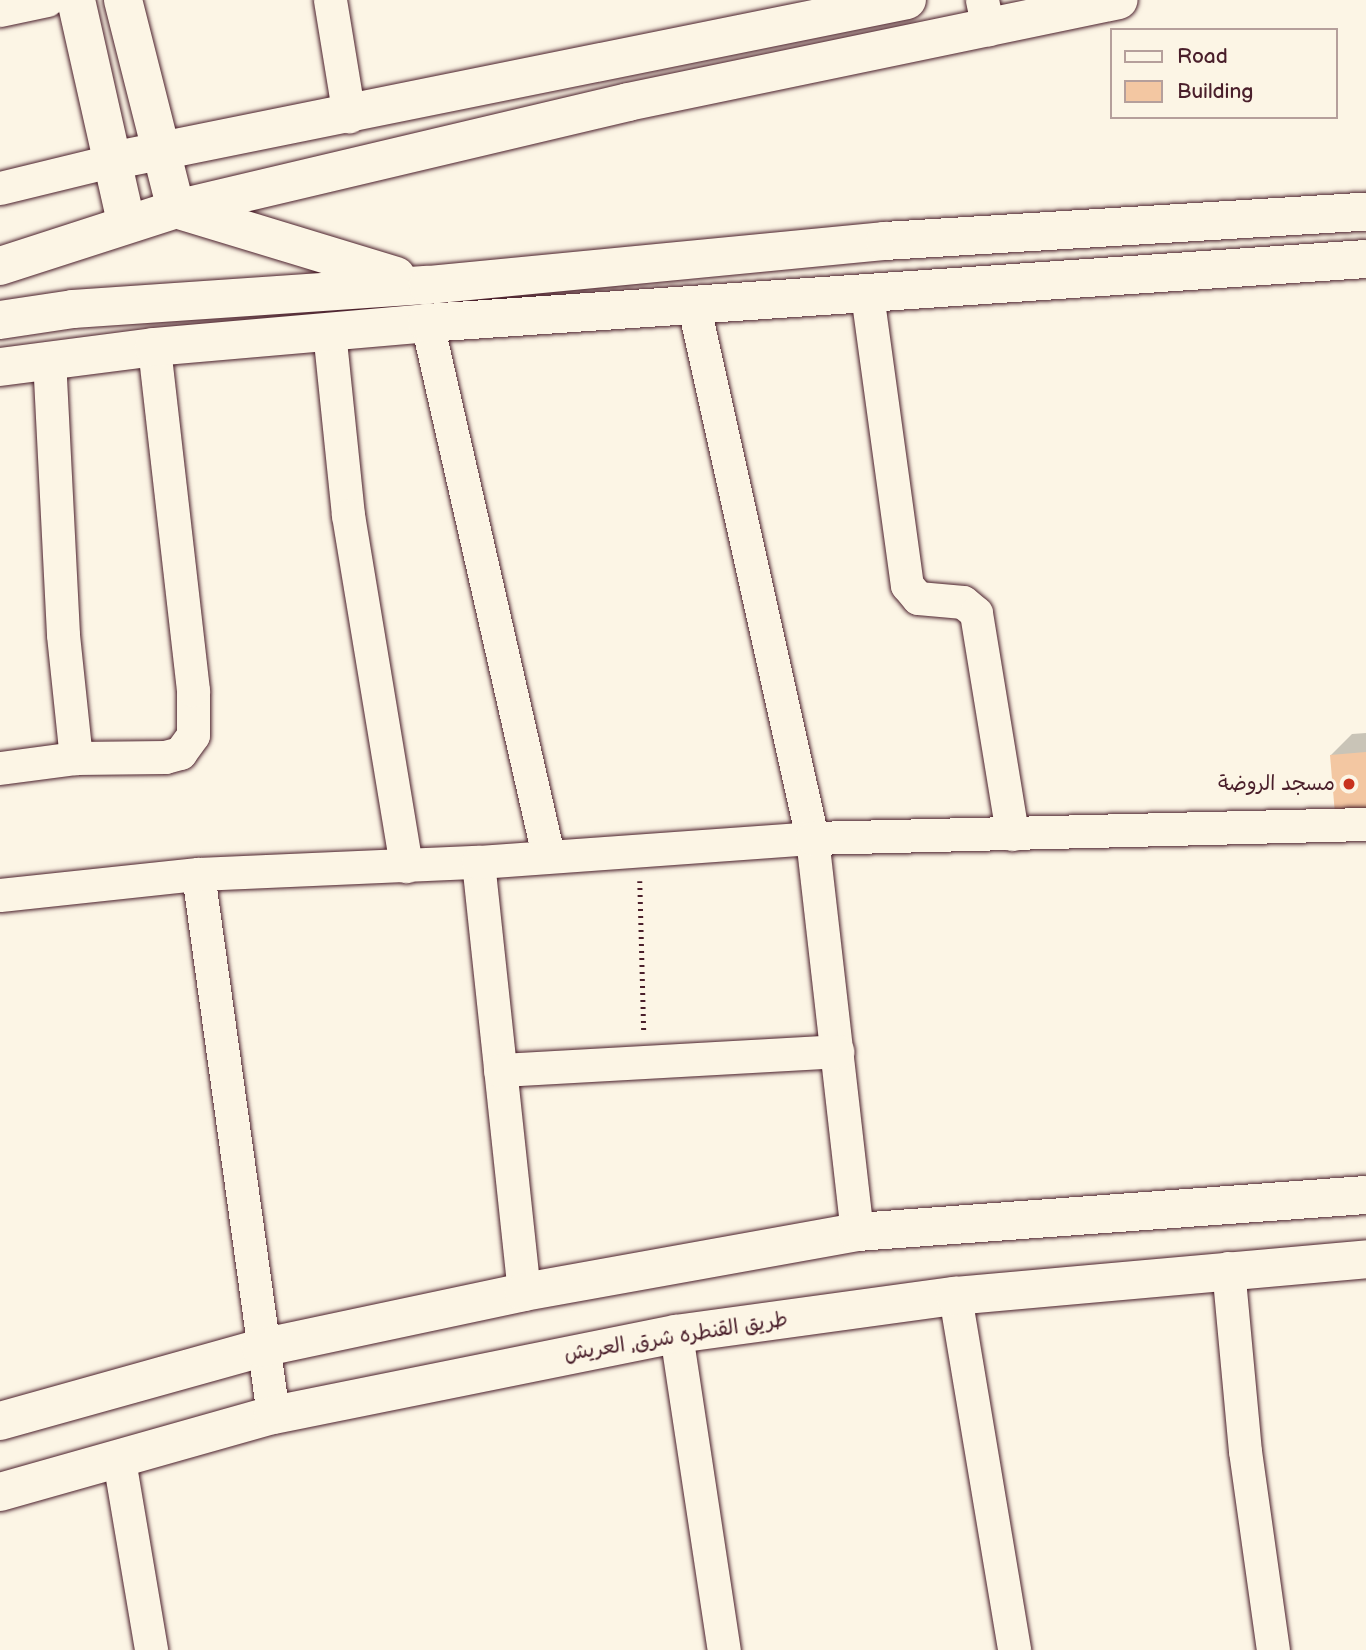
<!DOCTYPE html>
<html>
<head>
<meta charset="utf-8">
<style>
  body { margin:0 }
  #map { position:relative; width:1366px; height:1650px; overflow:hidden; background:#fcf5e5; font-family:"Balsamiq Sans","Playpen Sans Arabic",sans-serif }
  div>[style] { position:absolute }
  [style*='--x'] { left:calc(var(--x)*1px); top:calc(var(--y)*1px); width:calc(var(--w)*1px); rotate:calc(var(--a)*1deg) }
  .shadow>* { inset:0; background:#0003 }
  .building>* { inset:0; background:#f3c7a2 }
  .path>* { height:4.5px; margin-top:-2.25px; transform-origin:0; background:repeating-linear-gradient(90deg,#4a1f2b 0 2px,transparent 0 7px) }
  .roads { filter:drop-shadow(0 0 2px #4a1f2b) drop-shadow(0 0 2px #4a1f2b) }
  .minor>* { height:33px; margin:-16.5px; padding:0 16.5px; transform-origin:16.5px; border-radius:16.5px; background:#fcf5e5 }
  .major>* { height:38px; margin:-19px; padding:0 19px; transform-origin:19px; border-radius:19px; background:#fcf5e5 }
  .highway>* { height:38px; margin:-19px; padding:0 19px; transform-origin:19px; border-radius:19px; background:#fcf5e5 }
  .dots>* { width:19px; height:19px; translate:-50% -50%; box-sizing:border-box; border:4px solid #fcf5e5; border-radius:50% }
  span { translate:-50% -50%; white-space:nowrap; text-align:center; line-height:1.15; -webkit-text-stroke:6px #fcf5e5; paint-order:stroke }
  .poi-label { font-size:21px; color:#4a1f2b }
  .right { translate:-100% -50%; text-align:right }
  .street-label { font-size:21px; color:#4a1f2b }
  .legend { position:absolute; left:1110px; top:28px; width:228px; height:91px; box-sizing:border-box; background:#fcf5e5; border:2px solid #b59f9b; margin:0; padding:9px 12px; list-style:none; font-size:21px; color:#4a1f2b }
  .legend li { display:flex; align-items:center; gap:14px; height:35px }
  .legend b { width:35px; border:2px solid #b59f9b }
</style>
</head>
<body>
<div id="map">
  <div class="shadow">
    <i style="clip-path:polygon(1366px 733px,1366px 819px,1331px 755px,1352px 734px)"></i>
  </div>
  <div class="building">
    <i style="clip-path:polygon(1366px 752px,1366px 821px,1335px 814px,1330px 755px)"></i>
  </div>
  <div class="path">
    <i style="--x:640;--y:881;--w:152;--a:88.5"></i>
  </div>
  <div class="roads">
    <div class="minor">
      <i style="--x:330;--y:0;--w:118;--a:80.7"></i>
      <i style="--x:982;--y:0;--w:30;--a:78"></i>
      <i style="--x:0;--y:10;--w:48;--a:-12"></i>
      <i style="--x:0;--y:188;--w:114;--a:-13.7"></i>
      <i style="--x:867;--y:294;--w:294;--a:82.2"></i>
      <i style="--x:907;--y:585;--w:17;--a:50"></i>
      <i style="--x:918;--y:598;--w:45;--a:5.1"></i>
      <i style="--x:963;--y:602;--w:17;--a:40"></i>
      <i style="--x:976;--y:613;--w:224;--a:80.7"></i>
      <i style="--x:694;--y:307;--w:544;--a:77.47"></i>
      <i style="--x:812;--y:838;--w:397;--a:83.5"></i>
      <i style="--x:427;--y:323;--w:546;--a:77.19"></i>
      <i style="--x:329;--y:331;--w:185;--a:84.1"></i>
      <i style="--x:348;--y:515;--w:356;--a:80.6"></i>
      <i style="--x:49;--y:358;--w:277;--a:87.1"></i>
      <i style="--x:63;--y:635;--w:124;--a:84"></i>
      <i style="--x:0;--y:768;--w:77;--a:-7.5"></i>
      <i style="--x:76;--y:758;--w:89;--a:-0.6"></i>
      <i style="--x:165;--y:757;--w:16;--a:-15"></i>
      <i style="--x:180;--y:753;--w:22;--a:-54"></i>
      <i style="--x:193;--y:735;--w:45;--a:-90"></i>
      <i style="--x:193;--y:690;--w:345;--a:-96.5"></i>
      <i style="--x:478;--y:862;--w:432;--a:83.9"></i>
      <i style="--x:198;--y:874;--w:546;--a:82.11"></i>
      <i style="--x:0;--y:895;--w:199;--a:-6.1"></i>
      <i style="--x:198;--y:874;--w:280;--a:-2.5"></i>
      <i style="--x:478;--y:862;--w:335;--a:-4.1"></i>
      <i style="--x:812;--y:838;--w:554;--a:-1.45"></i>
      <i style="--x:500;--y:1070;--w:338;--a:-3.2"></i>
      <i style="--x:1228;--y:1268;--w:184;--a:84.7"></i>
      <i style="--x:1245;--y:1451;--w:201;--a:82"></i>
      <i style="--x:955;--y:1296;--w:359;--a:80.5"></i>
      <i style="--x:676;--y:1334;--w:320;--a:81.4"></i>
      <i style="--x:119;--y:1460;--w:193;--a:80.4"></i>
    </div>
    <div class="major">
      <i style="--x:76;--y:0;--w:228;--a:77.3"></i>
      <i style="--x:123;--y:0;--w:216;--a:75.8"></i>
      <i style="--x:176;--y:209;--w:230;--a:16.9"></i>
      <i style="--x:111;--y:161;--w:812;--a:-11.43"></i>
      <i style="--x:0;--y:266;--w:185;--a:-17.9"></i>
      <i style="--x:176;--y:209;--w:464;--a:-13.3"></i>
      <i style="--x:628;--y:102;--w:501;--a:-11.74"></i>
      <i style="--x:0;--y:320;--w:74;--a:-8.6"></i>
      <i style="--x:73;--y:309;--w:356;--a:-3.9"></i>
      <i style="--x:428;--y:285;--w:459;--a:-5.5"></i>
      <i style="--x:885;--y:241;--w:482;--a:-3.5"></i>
      <i style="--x:0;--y:367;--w:155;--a:-7.4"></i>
      <i style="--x:154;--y:347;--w:274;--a:-5"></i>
      <i style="--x:427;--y:323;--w:941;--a:-3.9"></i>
    </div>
    <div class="highway">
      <i style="--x:0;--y:1421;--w:271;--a:-15.6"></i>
      <i style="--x:261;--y:1348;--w:269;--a:-12"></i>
      <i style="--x:524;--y:1292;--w:338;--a:-10.2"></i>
      <i style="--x:857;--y:1232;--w:510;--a:-4.16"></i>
      <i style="--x:0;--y:1492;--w:284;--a:-15.8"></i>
      <i style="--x:273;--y:1415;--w:411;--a:-11.4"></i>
      <i style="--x:676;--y:1334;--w:282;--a:-7.8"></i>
      <i style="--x:955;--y:1296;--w:413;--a:-5.1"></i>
    </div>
  </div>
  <div class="dots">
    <i style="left:1349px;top:784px;background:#c8321e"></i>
  </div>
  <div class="poi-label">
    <span class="right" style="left:1335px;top:784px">مسجد الروضة</span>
  </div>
  <div class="street-label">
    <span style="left:676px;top:1337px;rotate:-9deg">طريق القنطره شرق, العريش</span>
  </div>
  <ul class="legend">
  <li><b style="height:9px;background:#fcf5e5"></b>Road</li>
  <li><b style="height:19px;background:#f3c7a2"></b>Building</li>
  </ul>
</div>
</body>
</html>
